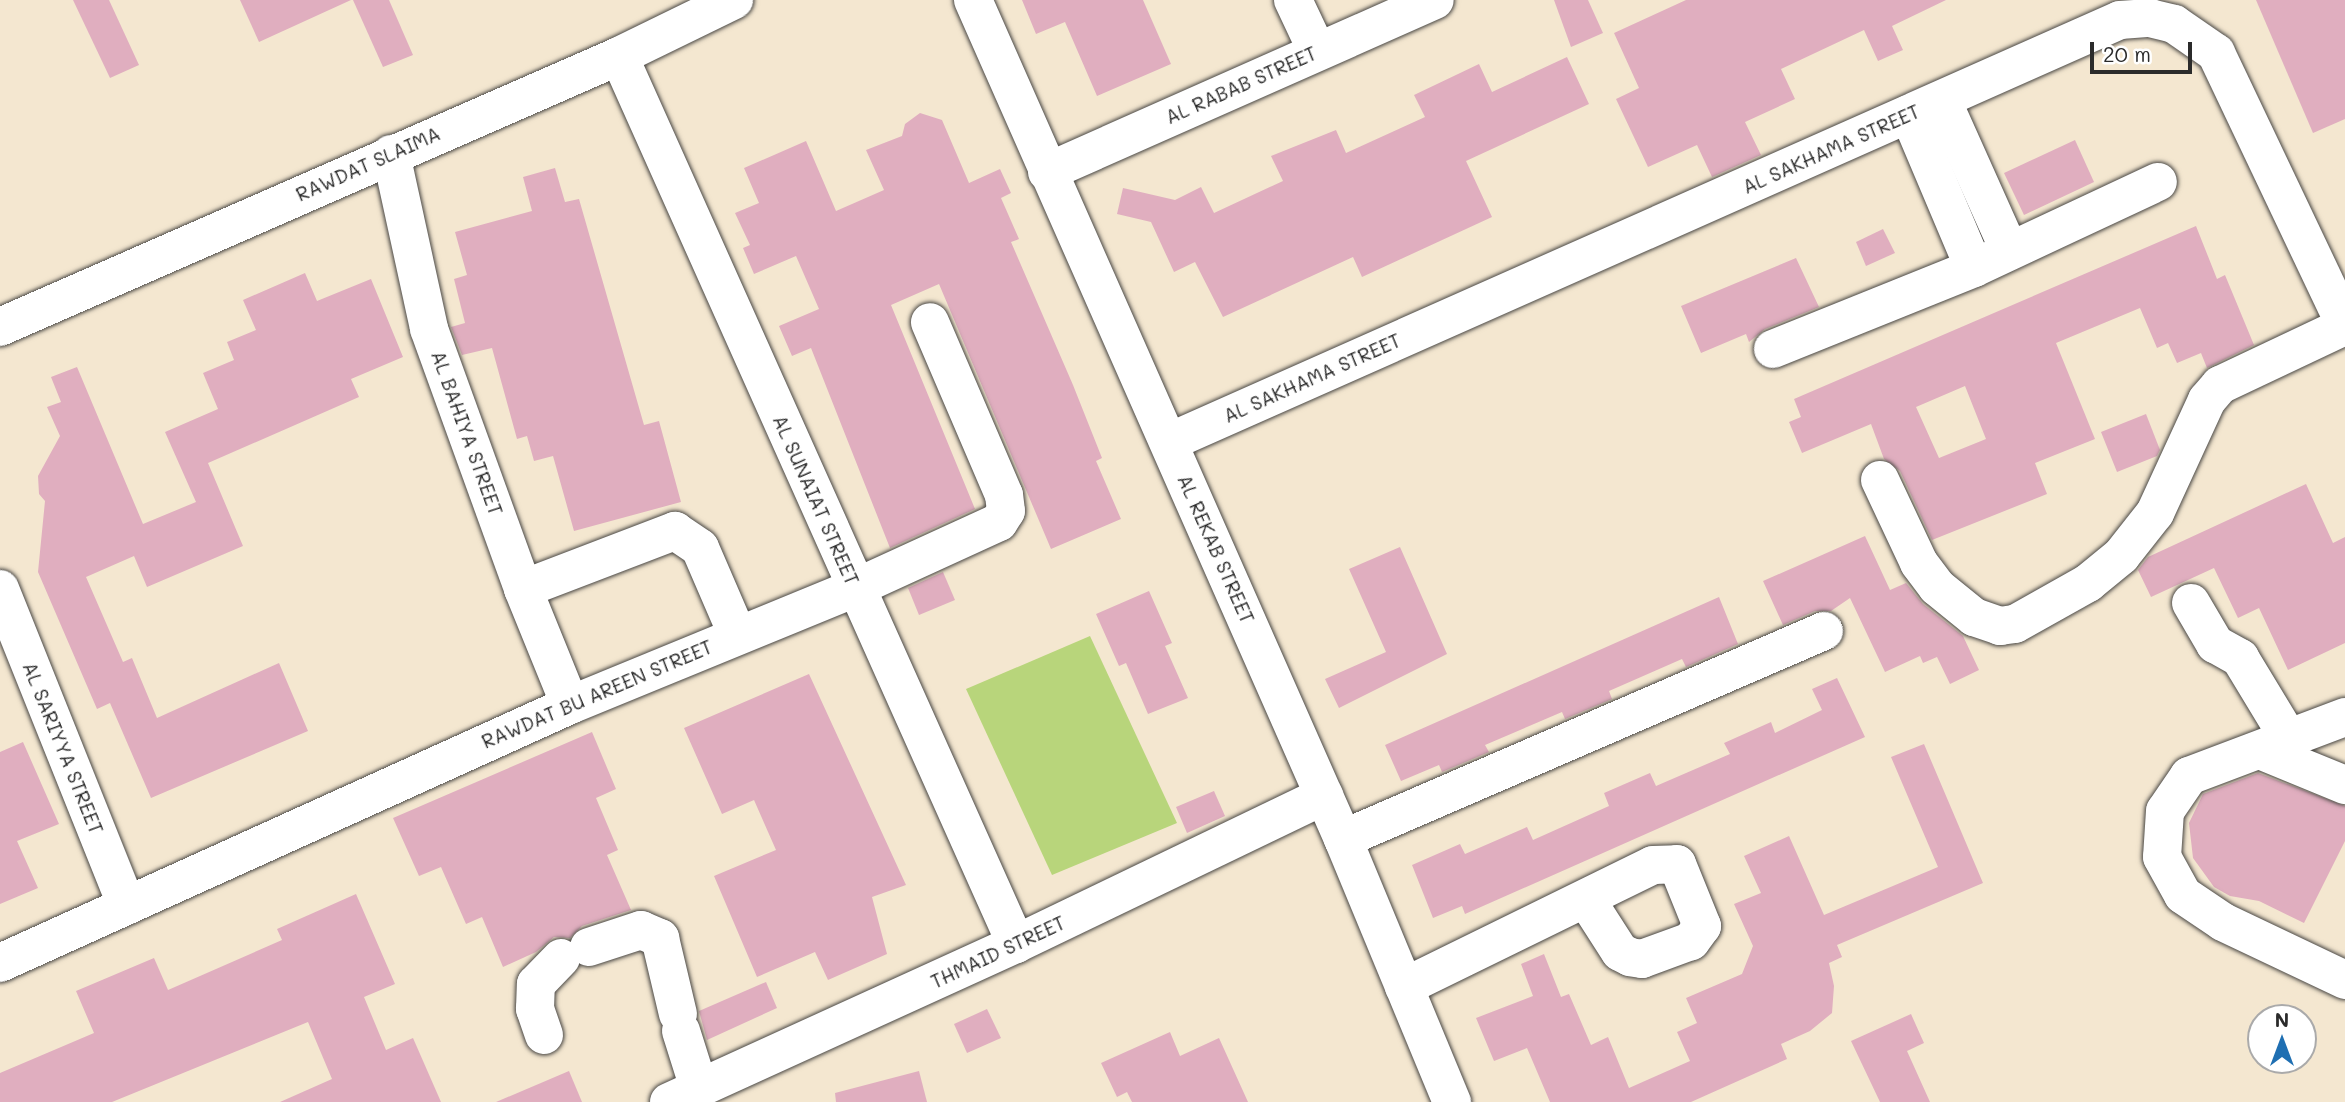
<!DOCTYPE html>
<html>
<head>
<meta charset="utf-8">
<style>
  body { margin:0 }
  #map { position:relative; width:2345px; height:1102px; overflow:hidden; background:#f4e7d0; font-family:Mali,sans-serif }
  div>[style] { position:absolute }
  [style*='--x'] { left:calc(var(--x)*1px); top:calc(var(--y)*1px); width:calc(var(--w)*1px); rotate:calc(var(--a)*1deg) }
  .green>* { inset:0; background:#b8d57b }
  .building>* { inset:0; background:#e0aebf }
  .roads { filter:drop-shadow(0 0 2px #494744) drop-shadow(0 0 2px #494744) }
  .minor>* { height:38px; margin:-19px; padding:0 19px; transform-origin:19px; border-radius:19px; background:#fff }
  span { translate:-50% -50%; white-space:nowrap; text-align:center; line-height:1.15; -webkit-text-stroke:6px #fff; paint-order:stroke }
  .street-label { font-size:19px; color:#2b2b2b }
  .north { position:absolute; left:2247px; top:1004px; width:70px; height:70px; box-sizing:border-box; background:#fff; border:2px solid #aaa; border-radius:50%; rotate:0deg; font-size:19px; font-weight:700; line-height:28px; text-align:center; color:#2b2b2b }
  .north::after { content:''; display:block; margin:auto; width:24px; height:32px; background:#1f6fb2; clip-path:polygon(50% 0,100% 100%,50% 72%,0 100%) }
  .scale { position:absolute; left:2090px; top:42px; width:102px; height:32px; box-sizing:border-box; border:4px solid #2b2b2b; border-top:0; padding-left:9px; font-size:21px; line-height:24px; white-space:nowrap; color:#2b2b2b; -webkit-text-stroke:5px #fff; paint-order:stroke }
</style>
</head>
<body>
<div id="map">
  <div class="green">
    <i style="clip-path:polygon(1090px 636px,1177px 823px,1052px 875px,966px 689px)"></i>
  </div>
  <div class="building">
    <i style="clip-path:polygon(73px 0,109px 0,139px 65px,110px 78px)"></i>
    <i style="clip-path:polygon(240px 0,351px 0,259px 42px)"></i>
    <i style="clip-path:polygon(353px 0,389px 0,413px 55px,383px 67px)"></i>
    <i style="clip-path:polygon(1022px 0,1143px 0,1171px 64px,1097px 96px,1065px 22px,1036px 34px)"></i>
    <i style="clip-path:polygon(1554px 0,1588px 0,1603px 33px,1571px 47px)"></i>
    <i style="clip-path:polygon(1686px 0,1946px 0,1892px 26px,1903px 50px,1878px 61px,1864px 30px,1781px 69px,1795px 99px,1745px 122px,1761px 155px,1712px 177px,1697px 145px,1648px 167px,1616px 99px,1639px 88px,1614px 33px)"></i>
    <i style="clip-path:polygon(2256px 0,2345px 0,2345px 119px,2313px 133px)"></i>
    <i style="clip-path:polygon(1567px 57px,1589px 104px,1466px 161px,1492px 217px,1362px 277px,1353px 257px,1223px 317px,1195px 262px,1174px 272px,1151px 222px,1117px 214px,1123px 188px,1175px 200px,1201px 187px,1214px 213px,1283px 181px,1271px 156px,1336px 130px,1346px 153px,1425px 117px,1414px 95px,1479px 64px,1492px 92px)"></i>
    <i style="clip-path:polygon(920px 113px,942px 120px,969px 183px,1000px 169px,1011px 193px,1001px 198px,1019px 239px,1011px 242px,1073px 385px,1102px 458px,1096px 461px,1121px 519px,1051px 549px,939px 284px,891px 305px,975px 509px,890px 548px,811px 348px,792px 356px,779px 326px,819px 309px,796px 256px,754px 274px,743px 248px,750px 245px,735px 213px,759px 203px,744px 168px,806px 141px,836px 211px,884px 190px,866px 150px,902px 136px,905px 124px)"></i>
    <i style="clip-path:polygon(2075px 140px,2094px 182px,2024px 215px,2004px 173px)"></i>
    <i style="clip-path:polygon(555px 168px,565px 202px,579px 199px,644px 425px,659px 421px,681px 502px,574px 531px,553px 456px,534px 461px,527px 436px,517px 439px,492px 348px,462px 355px,451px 327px,465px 323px,454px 279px,467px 275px,455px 232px,532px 211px,523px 177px)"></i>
    <i style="clip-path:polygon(evenodd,2196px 226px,2217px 279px,2225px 275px,2254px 345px,2207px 368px,2201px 353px,2177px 363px,2168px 343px,2157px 348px,2140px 308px,2056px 343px,2095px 439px,2035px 463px,2047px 494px,1932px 540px,1900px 471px,1884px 459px,1871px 424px,1802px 453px,1789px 422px,1801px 417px,1794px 399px,2196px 226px,1965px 386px,1986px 439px,1939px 458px,1916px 407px,1965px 386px)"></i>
    <i style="clip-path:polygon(1883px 229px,1895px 253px,1866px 266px,1856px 242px)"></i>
    <i style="clip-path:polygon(1796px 258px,1819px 307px,1765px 329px,1749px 342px,1746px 334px,1701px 353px,1681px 306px)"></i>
    <i style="clip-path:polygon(305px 273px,317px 301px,371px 279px,403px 357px,351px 379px,359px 397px,208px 463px,243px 546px,147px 587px,134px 556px,86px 577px,123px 662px,132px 658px,157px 718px,279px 663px,308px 731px,151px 798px,110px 703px,97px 709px,38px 572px,45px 501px,39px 494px,38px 476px,60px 436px,47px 407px,61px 402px,51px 377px,77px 367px,143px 524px,196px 502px,165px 432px,218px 409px,203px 373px,234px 360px,227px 342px,256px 330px,243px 300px)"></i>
    <i style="clip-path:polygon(2146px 414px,2160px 450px,2157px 456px,2117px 472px,2101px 432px)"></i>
    <i style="clip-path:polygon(2306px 484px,2333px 543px,2345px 537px,2345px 643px,2288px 670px,2259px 608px,2238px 618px,2214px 568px,2151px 597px,2138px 570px,2148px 557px)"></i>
    <i style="clip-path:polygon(1865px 536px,1890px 590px,1906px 583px,1923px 604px,1963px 636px,1979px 670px,1950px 684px,1937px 657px,1923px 663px,1920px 656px,1885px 672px,1850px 598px,1831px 611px,1815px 611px,1783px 625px,1763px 581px)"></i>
    <i style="clip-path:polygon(1400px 547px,1447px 654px,1339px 708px,1325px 679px,1386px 652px,1349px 569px)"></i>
    <i style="clip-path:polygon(943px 572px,955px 600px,919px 615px,908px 588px)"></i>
    <i style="clip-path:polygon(1149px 591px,1172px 643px,1165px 646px,1188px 698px,1148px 714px,1126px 663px,1119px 666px,1096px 614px)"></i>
    <i style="clip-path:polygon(1719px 597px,1738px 644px,1686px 667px,1682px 659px,1609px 691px,1612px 699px,1565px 719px,1562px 712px,1485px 745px,1489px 752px,1442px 772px,1439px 765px,1401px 781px,1385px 745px)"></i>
    <i style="clip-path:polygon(809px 674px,906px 885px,872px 897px,887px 954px,828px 980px,815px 952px,757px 977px,714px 876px,776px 850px,754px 800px,722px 814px,684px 728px)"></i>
    <i style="clip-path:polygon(1837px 678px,1865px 737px,1465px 914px,1462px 906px,1433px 918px,1412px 865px,1460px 844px,1465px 854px,1527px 827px,1533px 840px,1609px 806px,1604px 793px,1650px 773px,1656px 786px,1730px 754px,1724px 743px,1771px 722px,1775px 733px,1822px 710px,1812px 689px)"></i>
    <i style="clip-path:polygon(592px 732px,616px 789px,596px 798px,618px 850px,607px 855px,631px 910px,582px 926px,570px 938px,554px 937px,536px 952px,503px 967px,482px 917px,466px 924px,441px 867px,419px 876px,393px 818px)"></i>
    <i style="clip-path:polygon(23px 742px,59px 824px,17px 841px,38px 888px,0 904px,0 752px)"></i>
    <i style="clip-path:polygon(1924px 744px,1983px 883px,1837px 945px,1842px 957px,1829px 963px,1834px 986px,1832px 1013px,1810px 1031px,1781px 1044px,1787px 1059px,1691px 1102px,1550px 1102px,1527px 1048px,1494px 1061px,1476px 1018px,1533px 996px,1521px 964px,1544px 954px,1561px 997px,1569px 994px,1591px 1045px,1608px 1037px,1629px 1088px,1690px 1061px,1677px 1032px,1697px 1023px,1686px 998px,1742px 974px,1753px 946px,1734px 904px,1761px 893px,1744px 856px,1789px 836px,1824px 915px,1938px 867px,1891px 757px)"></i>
    <i style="clip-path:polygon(2258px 773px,2345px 806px,2345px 841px,2304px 923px,2259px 901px,2230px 896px,2214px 887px,2193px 858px,2189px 823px,2203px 794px)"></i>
    <i style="clip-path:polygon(1214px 791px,1225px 816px,1187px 833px,1176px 807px)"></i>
    <i style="clip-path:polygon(356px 894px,395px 984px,364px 997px,386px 1050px,413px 1038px,441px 1102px,280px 1102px,332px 1079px,308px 1022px,112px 1102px,0 1102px,0 1073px,94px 1033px,76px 991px,154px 958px,168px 990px,282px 940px,277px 929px)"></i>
    <i style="clip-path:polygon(766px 982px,777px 1008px,707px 1040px,699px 1011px)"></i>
    <i style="clip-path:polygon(987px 1009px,1001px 1038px,967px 1053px,954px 1024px)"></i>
    <i style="clip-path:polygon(1911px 1014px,1924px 1043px,1907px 1051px,1930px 1102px,1880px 1102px,1851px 1041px)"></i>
    <i style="clip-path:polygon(1170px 1032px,1180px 1056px,1219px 1038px,1248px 1102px,1132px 1102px,1127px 1092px,1117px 1097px,1101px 1063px)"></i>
    <i style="clip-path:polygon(569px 1071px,582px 1102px,496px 1102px)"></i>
    <i style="clip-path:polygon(919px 1071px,927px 1102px,836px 1102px,835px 1093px)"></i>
  </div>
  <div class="roads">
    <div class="minor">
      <i style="--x:973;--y:0;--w:917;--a:66.2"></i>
      <i style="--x:1343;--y:839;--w:285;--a:67.5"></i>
      <i style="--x:1293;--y:0;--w:56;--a:64.8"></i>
      <i style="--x:619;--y:56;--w:973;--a:65.91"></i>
      <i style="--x:1942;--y:100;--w:164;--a:65.9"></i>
      <i style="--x:1909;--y:114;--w:167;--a:67.1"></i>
      <i style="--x:391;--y:154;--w:179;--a:77.7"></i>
      <i style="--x:429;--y:329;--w:276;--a:70.1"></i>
      <i style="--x:523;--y:589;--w:125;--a:67.9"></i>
      <i style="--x:1047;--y:172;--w:424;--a:-23.9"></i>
      <i style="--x:0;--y:327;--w:676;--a:-23.64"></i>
      <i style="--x:619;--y:56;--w:128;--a:-26"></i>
      <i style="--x:1773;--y:349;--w:217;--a:-21.9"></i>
      <i style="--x:1974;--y:268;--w:203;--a:-25.1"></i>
      <i style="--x:1169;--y:442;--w:1040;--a:-23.93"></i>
      <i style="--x:2120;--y:20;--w:30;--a:-4"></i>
      <i style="--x:2150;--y:18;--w:25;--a:14"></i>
      <i style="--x:2174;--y:24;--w:51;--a:34.6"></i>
      <i style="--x:2216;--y:53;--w:301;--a:64.6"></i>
      <i style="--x:1880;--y:480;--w:92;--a:64.8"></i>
      <i style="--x:1919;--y:563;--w:30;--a:53"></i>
      <i style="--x:1937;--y:587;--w:48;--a:39"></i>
      <i style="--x:1974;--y:617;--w:28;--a:19"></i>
      <i style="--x:2000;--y:626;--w:15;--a:-8"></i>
      <i style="--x:2015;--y:624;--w:84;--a:-29.3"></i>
      <i style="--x:2088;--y:583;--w:43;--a:-39.3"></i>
      <i style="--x:2121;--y:556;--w:55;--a:-51.7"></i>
      <i style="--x:2155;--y:513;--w:124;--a:-65.3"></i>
      <i style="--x:2207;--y:400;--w:20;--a:-49"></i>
      <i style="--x:2220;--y:385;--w:138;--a:-25.3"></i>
      <i style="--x:0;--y:589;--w:341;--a:68.2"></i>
      <i style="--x:523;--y:589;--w:163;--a:-20.9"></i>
      <i style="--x:675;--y:531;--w:30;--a:34"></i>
      <i style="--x:700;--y:548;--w:94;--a:66.7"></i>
      <i style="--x:2191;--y:603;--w:48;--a:59.7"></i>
      <i style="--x:2215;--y:644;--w:29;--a:29"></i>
      <i style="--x:2240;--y:658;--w:95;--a:58.8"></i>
      <i style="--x:2345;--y:717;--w:167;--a:159.3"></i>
      <i style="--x:2189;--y:776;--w:42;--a:124.4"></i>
      <i style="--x:2165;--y:811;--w:46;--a:93.7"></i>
      <i style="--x:2162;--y:857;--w:43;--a:61.1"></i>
      <i style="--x:2183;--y:895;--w:48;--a:34"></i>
      <i style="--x:2223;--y:922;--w:135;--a:25.4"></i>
      <i style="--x:2262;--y:751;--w:90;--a:22.3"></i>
      <i style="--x:1343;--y:839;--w:524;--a:-23.39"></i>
      <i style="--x:589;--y:947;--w:55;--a:-18.1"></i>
      <i style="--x:641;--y:930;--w:21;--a:23"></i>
      <i style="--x:660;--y:938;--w:78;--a:76.7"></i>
      <i style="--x:0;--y:963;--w:626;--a:-24.35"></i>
      <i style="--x:570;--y:705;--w:308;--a:-22.3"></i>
      <i style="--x:855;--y:588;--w:158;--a:-24.6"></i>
      <i style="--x:999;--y:522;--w:13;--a:-58"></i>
      <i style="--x:1006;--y:511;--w:16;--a:-97"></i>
      <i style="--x:1004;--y:495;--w:188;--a:-113.2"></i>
      <i style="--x:1404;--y:987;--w:277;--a:-26.1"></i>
      <i style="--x:1653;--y:865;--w:24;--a:-2"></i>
      <i style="--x:1677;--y:864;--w:67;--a:68"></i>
      <i style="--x:1702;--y:926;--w:19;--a:126"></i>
      <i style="--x:1691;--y:941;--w:52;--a:159.8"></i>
      <i style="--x:1642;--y:959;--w:12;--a:-171"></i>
      <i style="--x:1630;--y:957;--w:11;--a:-153"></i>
      <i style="--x:1620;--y:952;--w:63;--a:-122.7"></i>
      <i style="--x:681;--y:1031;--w:60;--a:72.5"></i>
      <i style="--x:544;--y:1035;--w:28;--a:-109"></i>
      <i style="--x:535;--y:1009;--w:25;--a:-88"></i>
      <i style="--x:536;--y:984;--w:36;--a:-46"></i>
      <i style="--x:669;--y:1102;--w:381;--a:-24.5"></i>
      <i style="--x:1016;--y:944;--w:342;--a:-25.7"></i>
    </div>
  </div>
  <div class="street-label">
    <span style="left:1241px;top:85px;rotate:-24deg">AL RABAB STREET</span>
    <span style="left:1831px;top:149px;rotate:-24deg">AL SAKHAMA STREET</span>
    <span style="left:368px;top:164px;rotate:-24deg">RAWDAT SLAIMA</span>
    <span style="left:1312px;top:378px;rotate:-24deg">AL SAKHAMA STREET</span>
    <span style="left:467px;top:433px;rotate:70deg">AL BAHIYA STREET</span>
    <span style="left:816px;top:500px;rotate:66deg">AL SUNAIAT STREET</span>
    <span style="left:1216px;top:549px;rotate:66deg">AL REKAB STREET</span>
    <span style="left:597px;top:694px;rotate:-23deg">RAWDAT BU AREEN STREET</span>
    <span style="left:63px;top:748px;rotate:68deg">AL SARIYYA STREET</span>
    <span style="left:998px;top:952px;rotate:-25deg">THMAID STREET</span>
  </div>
  <div class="north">N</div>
  <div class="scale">20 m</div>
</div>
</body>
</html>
